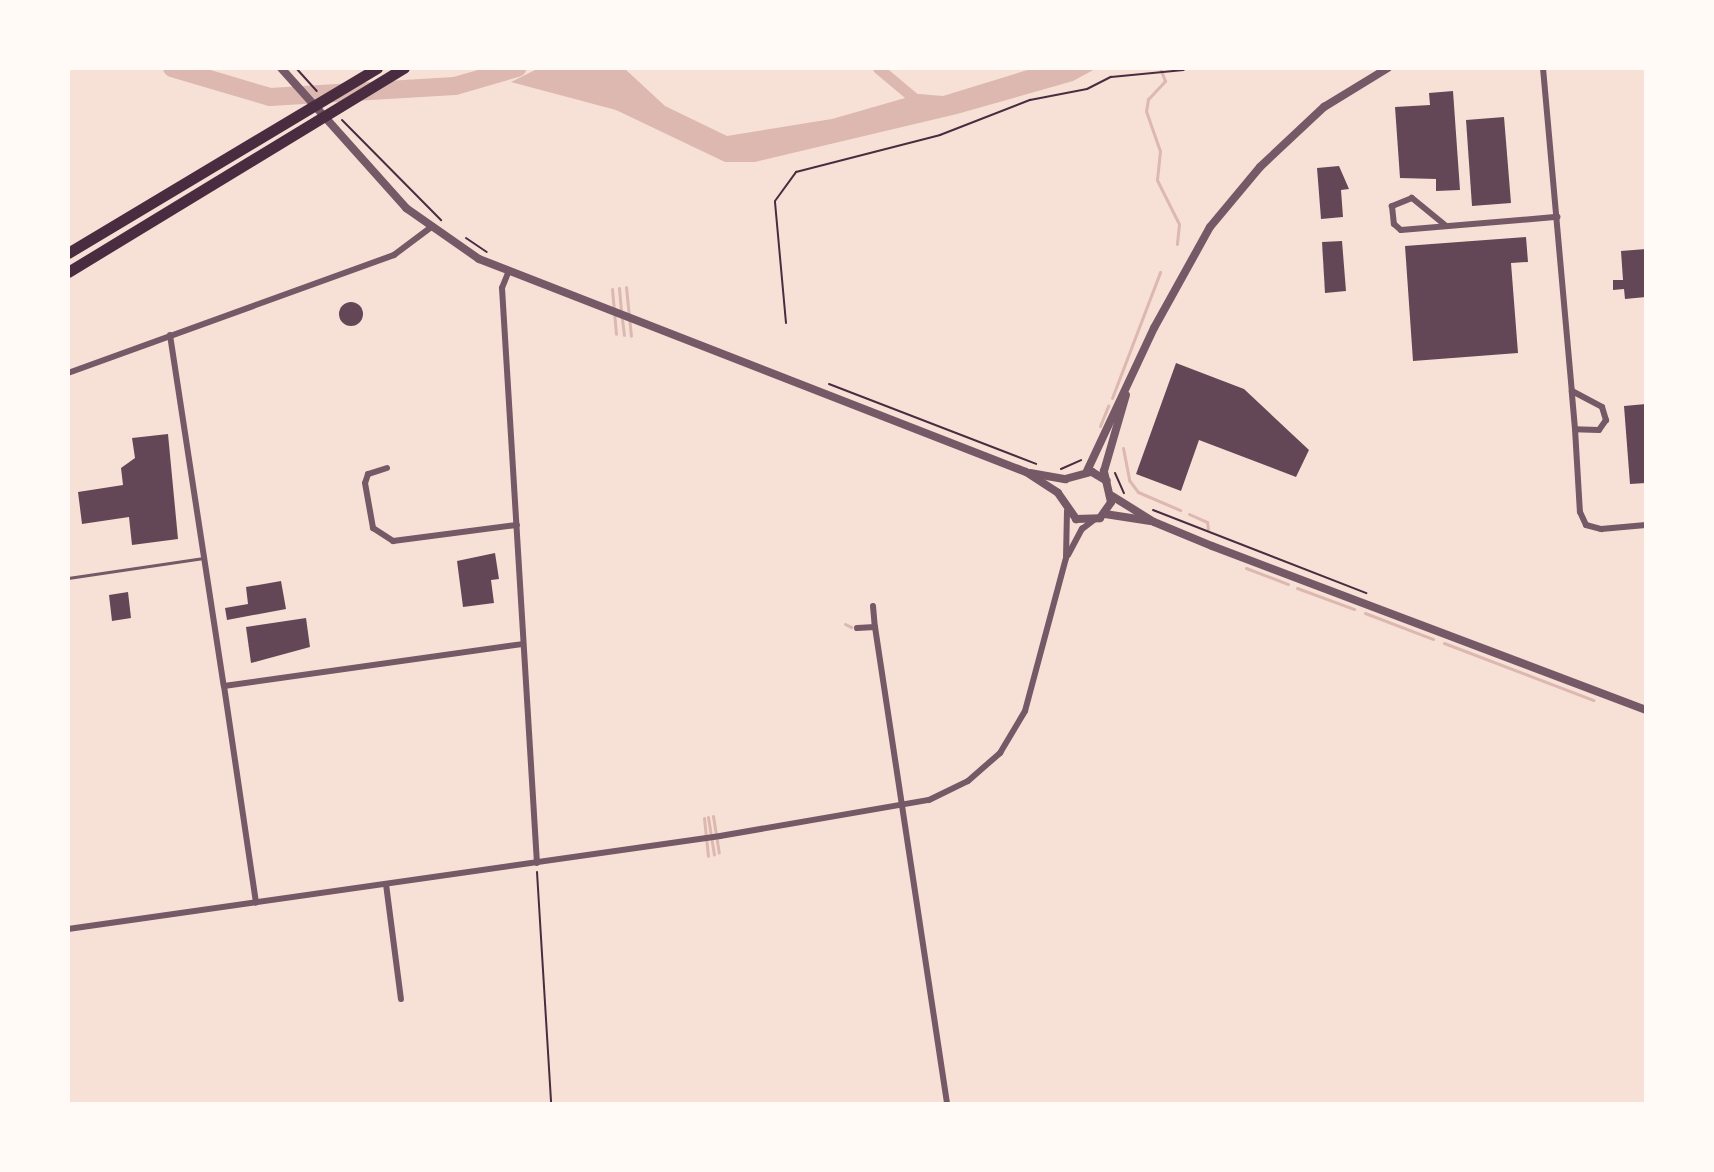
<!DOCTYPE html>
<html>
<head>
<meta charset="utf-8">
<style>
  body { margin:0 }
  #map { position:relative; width:1714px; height:1172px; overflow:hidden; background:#f7e1d7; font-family:"Noto Sans",sans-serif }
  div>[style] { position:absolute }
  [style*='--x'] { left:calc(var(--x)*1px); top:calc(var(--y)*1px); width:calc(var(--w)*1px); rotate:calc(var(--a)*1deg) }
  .water>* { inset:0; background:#dcb8b0 }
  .stream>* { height:3px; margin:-1.5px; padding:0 1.5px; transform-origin:1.5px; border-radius:1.5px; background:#dcb8b0 }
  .canal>* { height:11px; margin:-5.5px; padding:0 5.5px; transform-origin:5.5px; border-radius:5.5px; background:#dcb8b0 }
  .river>* { height:18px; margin:-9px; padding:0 9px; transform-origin:9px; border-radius:9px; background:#dcb8b0 }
  .building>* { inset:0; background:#644757 }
  .round { border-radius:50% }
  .path>* { height:2px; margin:-1px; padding:0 1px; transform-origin:1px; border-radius:1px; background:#4a2c40 }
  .service>* { height:3px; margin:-1.5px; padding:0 1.5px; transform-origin:1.5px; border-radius:1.5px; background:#755966 }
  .minor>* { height:6px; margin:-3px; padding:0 3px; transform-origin:3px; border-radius:3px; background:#755966 }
  .tertiary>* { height:8px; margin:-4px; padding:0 4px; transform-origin:4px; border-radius:4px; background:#755966 }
  .motorway>* { height:11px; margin:-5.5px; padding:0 5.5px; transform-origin:5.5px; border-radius:5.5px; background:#4a2c40 }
  span { translate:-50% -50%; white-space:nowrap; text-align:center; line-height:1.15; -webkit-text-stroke:8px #fffaf5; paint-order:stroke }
  .frame { position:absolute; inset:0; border:70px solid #fffaf5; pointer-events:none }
</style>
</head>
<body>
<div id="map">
  <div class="water">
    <i style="clip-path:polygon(539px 68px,624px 68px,665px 106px,727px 136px,832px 119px,919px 94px,943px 96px,1034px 68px,1097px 68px,1073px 81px,957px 114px,755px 162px,725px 162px,616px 110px,511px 82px)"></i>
  </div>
  <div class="stream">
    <i style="--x:1160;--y:68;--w:14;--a:69"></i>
    <i style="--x:1165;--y:81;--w:25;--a:133"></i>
    <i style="--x:1148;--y:99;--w:12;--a:99"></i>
    <i style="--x:1146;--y:111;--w:42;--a:70.7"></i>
    <i style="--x:1160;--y:151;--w:29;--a:96"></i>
    <i style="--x:1157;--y:180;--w:49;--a:63.4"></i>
    <i style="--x:1179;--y:224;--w:20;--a:96"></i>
    <i style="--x:626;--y:287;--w:49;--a:84.2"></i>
    <i style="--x:619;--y:288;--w:23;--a:85"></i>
    <i style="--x:612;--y:289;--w:45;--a:84.9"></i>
    <i style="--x:622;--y:319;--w:16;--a:83"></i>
    <i style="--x:1112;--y:398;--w:135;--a:-69.1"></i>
    <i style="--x:1100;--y:426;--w:22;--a:-68"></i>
    <i style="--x:1123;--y:448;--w:33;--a:79"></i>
    <i style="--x:1129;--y:480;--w:15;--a:53"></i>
    <i style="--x:1138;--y:492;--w:46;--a:23.2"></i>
    <i style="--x:1189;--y:514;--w:20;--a:24"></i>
    <i style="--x:1207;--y:522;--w:7;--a:82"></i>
    <i style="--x:1246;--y:568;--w:45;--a:20.9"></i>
    <i style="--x:1297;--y:588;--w:61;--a:20.2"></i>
    <i style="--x:1365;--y:613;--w:73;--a:20.9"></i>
    <i style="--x:845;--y:624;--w:7;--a:27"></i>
    <i style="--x:1444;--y:643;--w:160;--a:20.9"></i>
    <i style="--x:713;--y:816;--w:37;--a:81"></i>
    <i style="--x:708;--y:817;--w:38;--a:81"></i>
    <i style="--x:704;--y:818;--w:38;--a:84"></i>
  </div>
  <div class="canal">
    <i style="--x:878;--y:68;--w:56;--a:39.9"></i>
  </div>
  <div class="river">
    <i style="--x:172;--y:68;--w:102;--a:16.5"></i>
    <i style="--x:270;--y:97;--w:185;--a:-3.4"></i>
    <i style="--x:455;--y:86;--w:65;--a:-16.2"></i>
  </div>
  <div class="building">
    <i style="clip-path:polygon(1453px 91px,1460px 190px,1436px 191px,1436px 179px,1400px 178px,1395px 107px,1430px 105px,1429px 93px)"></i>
    <i style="clip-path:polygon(1504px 117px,1511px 203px,1472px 206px,1466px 120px)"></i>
    <i style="clip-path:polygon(1339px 166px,1349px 189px,1341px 190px,1343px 217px,1321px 219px,1317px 168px)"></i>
    <i style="clip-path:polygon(1526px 237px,1528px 262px,1511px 263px,1518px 353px,1413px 361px,1405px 246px)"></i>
    <i style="clip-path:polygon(1342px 241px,1346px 291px,1325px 293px,1322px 242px)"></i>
    <i style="clip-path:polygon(1646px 249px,1646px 297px,1625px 299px,1624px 289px,1613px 290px,1613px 280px,1623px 280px,1621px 251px)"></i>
    <i class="round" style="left:339px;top:302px;width:24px;height:24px"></i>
    <i style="clip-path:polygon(1176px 363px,1244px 389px,1309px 450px,1296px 477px,1199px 440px,1181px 491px,1136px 474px)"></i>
    <i style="clip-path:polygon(1646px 404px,1646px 483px,1630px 484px,1624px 406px)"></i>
    <i style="clip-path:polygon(168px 434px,178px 539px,132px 545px,129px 517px,82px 524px,78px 492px,123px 485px,121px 468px,135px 458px,132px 438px)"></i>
    <i style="clip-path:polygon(495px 553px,499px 579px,491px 580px,494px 603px,463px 607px,457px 561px)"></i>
    <i style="clip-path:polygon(281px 581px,286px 609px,227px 620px,225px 608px,248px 604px,246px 587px)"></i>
    <i style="clip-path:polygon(128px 592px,131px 618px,112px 621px,109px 595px)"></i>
    <i style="clip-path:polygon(306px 618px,310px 647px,251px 663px,246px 627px)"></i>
  </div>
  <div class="path">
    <i style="--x:296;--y:68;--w:31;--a:48"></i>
    <i style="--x:342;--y:120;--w:141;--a:45.3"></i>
    <i style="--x:466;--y:238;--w:25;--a:34"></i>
    <i style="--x:786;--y:323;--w:122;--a:-95.2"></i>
    <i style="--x:775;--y:201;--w:36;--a:-54"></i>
    <i style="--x:796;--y:172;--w:149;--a:-14.4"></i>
    <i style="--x:940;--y:135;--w:97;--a:-21.3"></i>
    <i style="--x:1030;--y:100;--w:58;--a:-10.9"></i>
    <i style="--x:1087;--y:89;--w:27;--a:-27"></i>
    <i style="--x:1111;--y:77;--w:73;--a:-5.5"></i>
    <i style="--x:829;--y:384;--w:222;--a:21.1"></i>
    <i style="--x:1061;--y:469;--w:22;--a:-24"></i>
    <i style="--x:1115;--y:473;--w:22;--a:66"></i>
    <i style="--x:1153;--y:510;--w:229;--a:21.3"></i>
    <i style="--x:537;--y:872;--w:232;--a:86.5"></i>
  </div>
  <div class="service">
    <i style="--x:68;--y:578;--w:137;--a:-8.4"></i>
  </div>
  <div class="minor">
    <i style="--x:1543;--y:68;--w:324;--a:84.9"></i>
    <i style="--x:1572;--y:391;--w:34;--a:28"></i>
    <i style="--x:1602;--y:407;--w:14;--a:73"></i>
    <i style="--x:1606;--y:420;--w:12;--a:125"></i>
    <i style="--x:1599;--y:430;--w:24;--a:-178"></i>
    <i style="--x:1575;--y:429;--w:38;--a:-95"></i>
    <i style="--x:1445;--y:225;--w:43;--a:-140.7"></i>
    <i style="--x:1412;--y:198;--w:22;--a:158"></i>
    <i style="--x:1392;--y:206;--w:18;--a:84"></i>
    <i style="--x:1394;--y:224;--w:9;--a:41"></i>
    <i style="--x:1401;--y:230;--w:157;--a:-4.8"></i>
    <i style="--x:508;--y:273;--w:16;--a:112"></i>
    <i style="--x:502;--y:288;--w:576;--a:86.52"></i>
    <i style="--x:170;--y:335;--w:355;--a:81.3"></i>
    <i style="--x:224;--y:686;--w:301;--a:-8"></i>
    <i style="--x:68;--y:373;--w:347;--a:-19.9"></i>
    <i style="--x:394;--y:255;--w:45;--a:-36.9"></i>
    <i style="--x:1575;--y:429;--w:83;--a:86.6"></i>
    <i style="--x:1580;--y:512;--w:14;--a:65"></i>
    <i style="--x:1586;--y:525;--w:16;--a:15"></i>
    <i style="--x:1601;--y:529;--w:45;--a:-5.1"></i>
    <i style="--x:387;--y:468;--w:20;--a:162"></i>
    <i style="--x:368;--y:474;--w:9;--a:108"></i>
    <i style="--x:365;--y:483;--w:46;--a:79.9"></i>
    <i style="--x:373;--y:528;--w:24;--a:33"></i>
    <i style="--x:393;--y:541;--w:125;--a:-7.4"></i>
    <i style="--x:1068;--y:555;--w:30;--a:-62"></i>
    <i style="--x:1082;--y:529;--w:15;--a:-37"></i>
    <i style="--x:873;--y:606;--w:21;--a:85"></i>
    <i style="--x:857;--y:628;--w:18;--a:-3"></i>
    <i style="--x:875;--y:627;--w:482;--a:81.4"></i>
    <i style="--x:224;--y:686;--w:219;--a:81.6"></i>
    <i style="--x:386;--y:884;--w:116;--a:82.6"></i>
    <i style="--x:68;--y:929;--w:659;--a:-8.12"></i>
    <i style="--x:720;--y:836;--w:212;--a:-9.8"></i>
    <i style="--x:929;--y:800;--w:43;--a:-26"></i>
    <i style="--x:968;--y:781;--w:43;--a:-41.2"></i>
    <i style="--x:1000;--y:753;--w:49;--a:-59.2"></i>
    <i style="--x:1025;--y:711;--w:158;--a:-75"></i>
    <i style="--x:1066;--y:558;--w:47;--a:-88.8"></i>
  </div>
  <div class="tertiary">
    <i style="--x:281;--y:68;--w:188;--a:48.2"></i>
    <i style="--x:406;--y:208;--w:89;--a:34.9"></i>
    <i style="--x:479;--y:259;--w:587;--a:21.28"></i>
    <i style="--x:1026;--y:472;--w:38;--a:33"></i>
    <i style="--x:1058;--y:493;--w:32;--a:55"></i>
    <i style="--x:1076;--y:519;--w:24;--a:-2"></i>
    <i style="--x:1100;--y:518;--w:19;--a:-55"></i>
    <i style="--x:1111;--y:502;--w:32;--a:-103"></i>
    <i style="--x:1104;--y:471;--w:79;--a:-73.9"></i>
    <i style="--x:1087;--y:471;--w:158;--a:-64.9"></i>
    <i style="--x:1154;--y:328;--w:115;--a:-61"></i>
    <i style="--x:1210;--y:227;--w:78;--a:-50.2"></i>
    <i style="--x:1260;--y:167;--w:88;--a:-43.2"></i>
    <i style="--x:1324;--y:107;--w:75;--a:-31.4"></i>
    <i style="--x:1030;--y:473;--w:36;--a:10"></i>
    <i style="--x:1065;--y:479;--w:28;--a:-15"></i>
    <i style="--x:1092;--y:472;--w:17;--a:31"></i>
    <i style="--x:1112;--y:496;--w:49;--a:31.8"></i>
    <i style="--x:1154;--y:522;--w:63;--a:22.5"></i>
    <i style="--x:1212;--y:546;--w:464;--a:20.7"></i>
    <i style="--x:1105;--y:514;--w:46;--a:8.8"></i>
  </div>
  <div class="motorway">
    <i style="--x:68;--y:253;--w:360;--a:-30.9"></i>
    <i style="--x:68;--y:272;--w:393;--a:-31.3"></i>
  </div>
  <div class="frame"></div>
</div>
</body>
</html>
